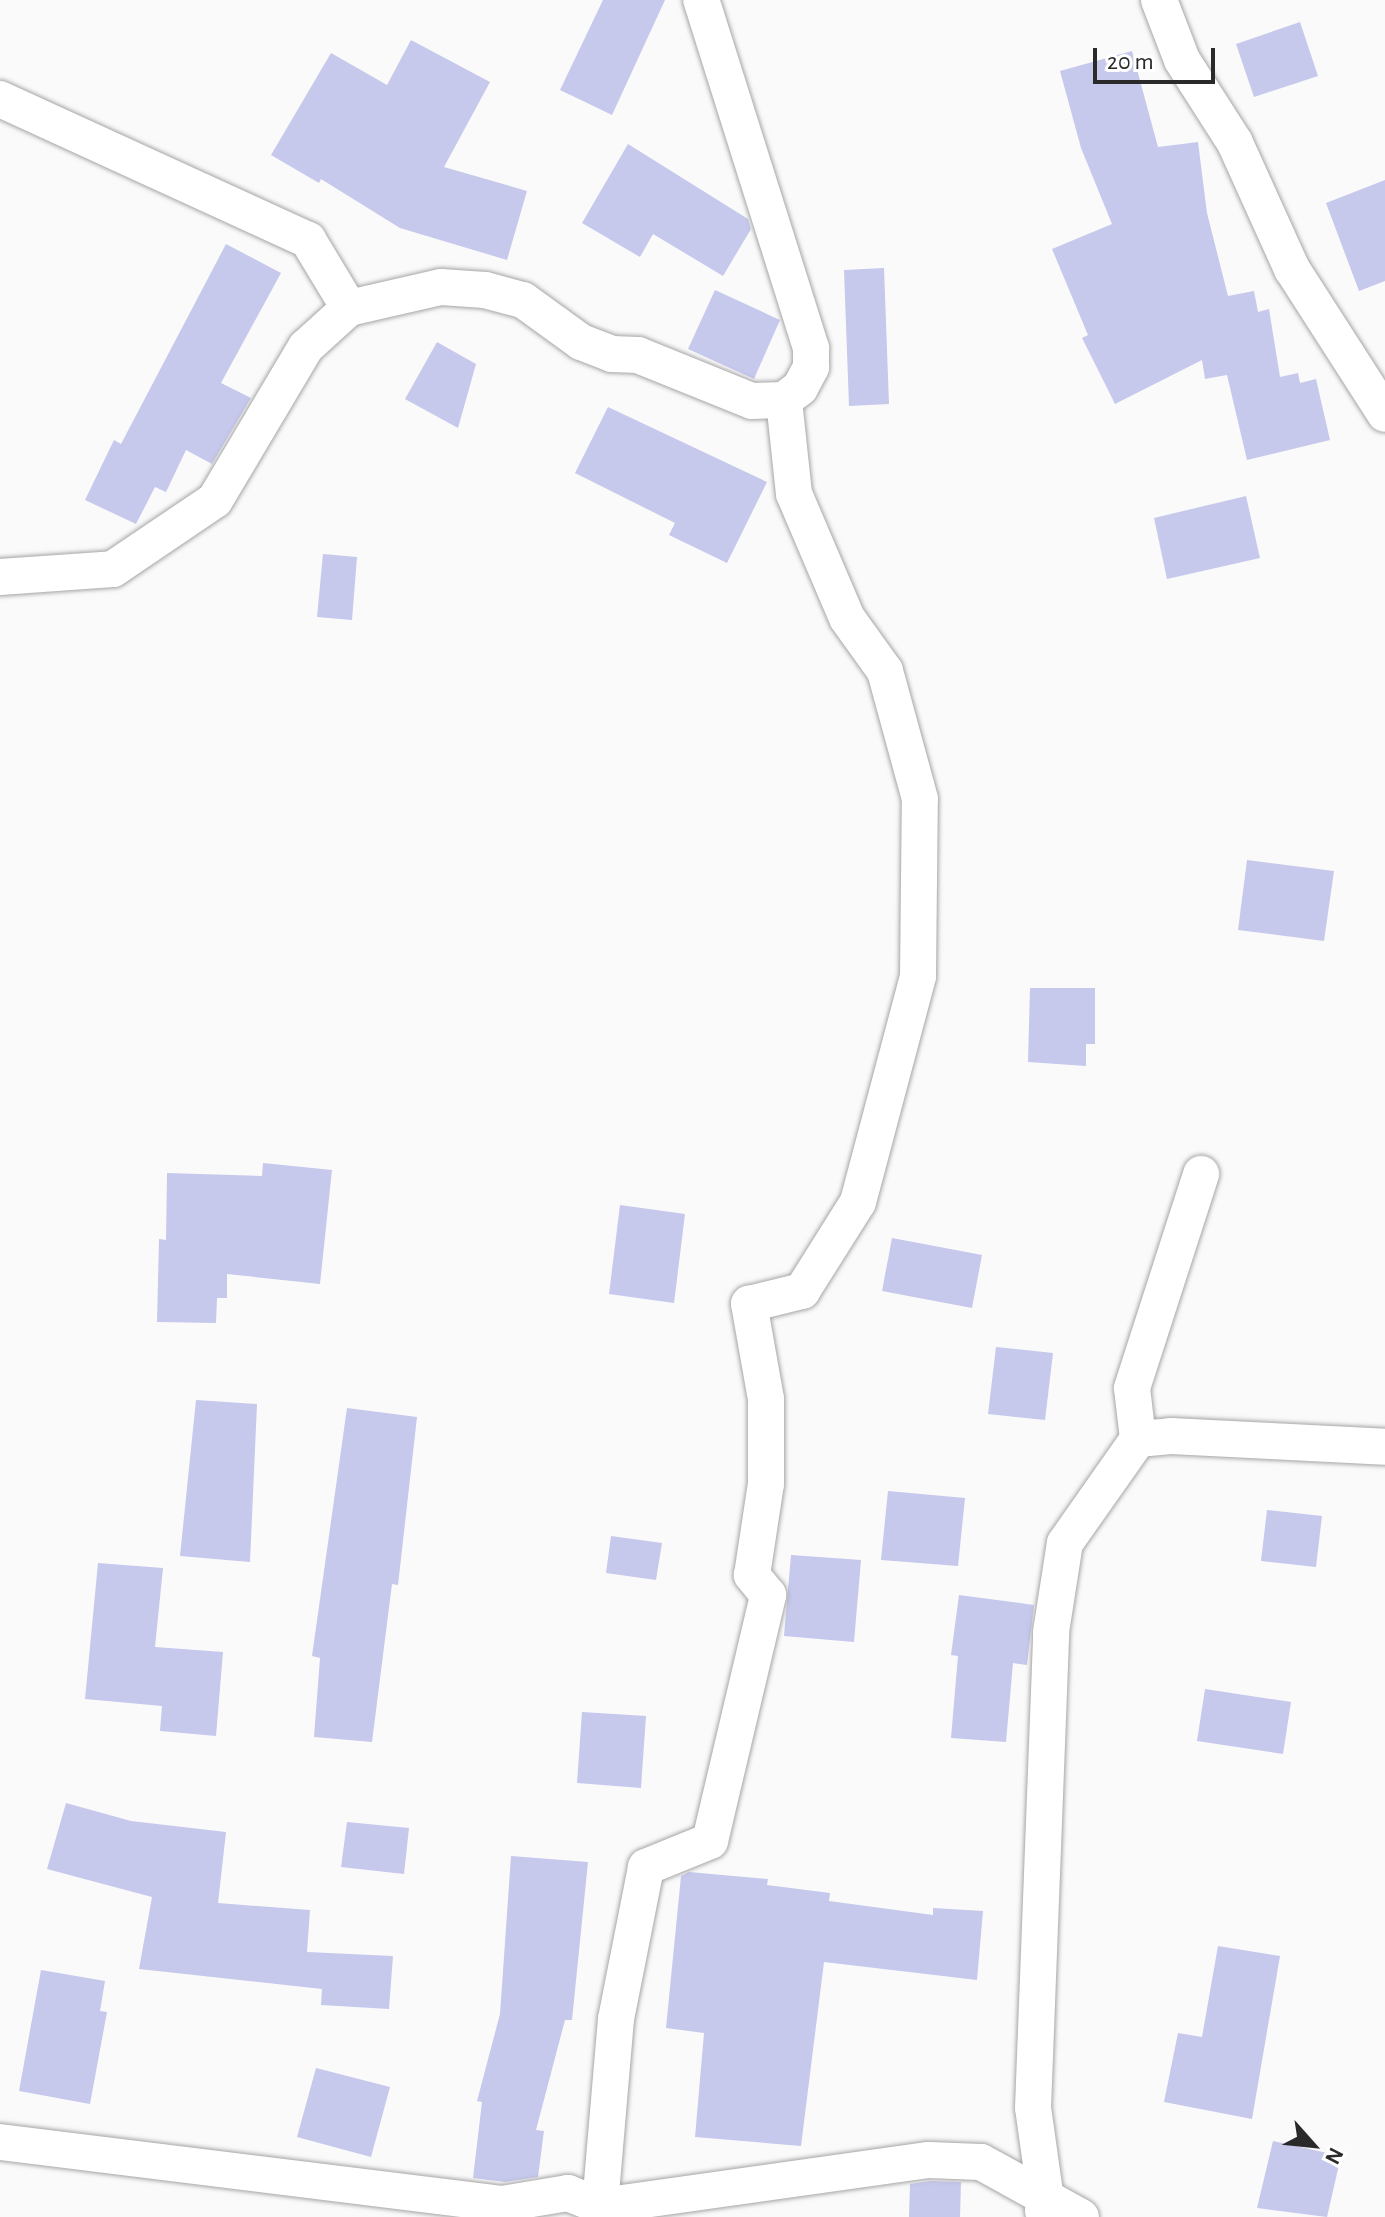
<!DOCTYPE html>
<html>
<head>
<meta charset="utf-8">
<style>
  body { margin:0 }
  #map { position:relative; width:1385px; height:2217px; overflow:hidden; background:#fafafb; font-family:"Alegreya Sans",sans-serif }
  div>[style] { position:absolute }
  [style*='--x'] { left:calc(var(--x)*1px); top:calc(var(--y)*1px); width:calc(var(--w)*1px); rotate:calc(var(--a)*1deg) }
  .building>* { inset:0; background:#c6c8ec }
  .roads { filter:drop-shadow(0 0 2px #a6a6a7) drop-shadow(0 0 2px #a6a6a7) }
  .street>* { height:36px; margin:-18px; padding:0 18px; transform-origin:18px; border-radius:18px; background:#fff }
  span { translate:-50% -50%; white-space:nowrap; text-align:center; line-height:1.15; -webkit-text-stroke:6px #fff; paint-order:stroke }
  .north { position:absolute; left:1273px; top:2105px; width:80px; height:80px; -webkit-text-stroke:6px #fff; paint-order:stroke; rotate:117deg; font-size:22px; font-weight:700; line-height:32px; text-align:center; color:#2a2a2b }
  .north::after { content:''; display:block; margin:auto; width:28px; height:36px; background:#2a2a2b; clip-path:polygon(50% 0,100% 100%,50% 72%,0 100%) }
  .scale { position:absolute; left:1093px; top:48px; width:122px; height:36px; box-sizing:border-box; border:4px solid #2a2a2b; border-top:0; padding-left:10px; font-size:24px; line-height:28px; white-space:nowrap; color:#2a2a2b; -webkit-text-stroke:6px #fff; paint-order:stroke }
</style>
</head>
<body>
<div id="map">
  <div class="building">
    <i style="clip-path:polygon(603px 0,665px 0,612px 115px,560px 90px)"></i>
    <i style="clip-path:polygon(1300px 22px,1318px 76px,1254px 97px,1236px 44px)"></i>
    <i style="clip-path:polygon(411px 40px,490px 82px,444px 167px,527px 191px,507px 260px,400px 228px,321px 179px,319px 183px,271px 155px,331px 53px,387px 85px)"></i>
    <i style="clip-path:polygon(1132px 51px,1158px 147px,1198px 142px,1207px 213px,1228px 296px,1254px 291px,1258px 312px,1269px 309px,1280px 377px,1298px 373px,1300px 383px,1316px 379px,1330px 440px,1247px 460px,1227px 375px,1205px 379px,1202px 360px,1115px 404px,1082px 338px,1088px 335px,1052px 249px,1112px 224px,1081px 148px,1060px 71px)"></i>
    <i style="clip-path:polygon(628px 144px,748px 219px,751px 229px,723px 276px,653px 234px,640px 257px,582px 223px)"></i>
    <i style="clip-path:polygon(1385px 180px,1385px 281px,1359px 291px,1326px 203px)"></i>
    <i style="clip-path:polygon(226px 244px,281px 273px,221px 383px,251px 398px,212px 464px,186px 450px,166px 492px,155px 487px,136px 524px,85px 500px,114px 440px,121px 444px)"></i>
    <i style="clip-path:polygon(884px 268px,889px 404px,849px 406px,844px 270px)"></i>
    <i style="clip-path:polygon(715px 290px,780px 320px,754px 379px,688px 349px)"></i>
    <i style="clip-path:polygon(437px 342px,476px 364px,458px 428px,405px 399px)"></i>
    <i style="clip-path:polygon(608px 407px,767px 482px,727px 563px,669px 535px,675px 523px,575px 473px)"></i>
    <i style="clip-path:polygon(1246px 496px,1260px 558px,1167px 579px,1154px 518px)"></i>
    <i style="clip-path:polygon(323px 554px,357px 557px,352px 620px,317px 617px)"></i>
    <i style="clip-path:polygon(1247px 860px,1334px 871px,1324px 941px,1238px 930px)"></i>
    <i style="clip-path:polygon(1030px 988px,1095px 988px,1095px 1044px,1086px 1044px,1086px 1066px,1028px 1062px)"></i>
    <i style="clip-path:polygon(263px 1163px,332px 1170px,320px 1284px,227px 1274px,227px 1298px,217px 1298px,216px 1323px,157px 1322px,159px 1239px,166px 1240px,167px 1173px,262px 1176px)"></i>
    <i style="clip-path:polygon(620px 1205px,685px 1214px,674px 1303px,609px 1294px)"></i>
    <i style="clip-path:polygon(892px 1238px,982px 1255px,972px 1308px,882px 1291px)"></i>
    <i style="clip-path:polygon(996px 1347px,1053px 1353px,1045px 1420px,988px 1414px)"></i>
    <i style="clip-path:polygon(196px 1400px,257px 1404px,250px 1562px,180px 1556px)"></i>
    <i style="clip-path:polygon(347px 1408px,417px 1417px,398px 1585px,392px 1584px,372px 1742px,314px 1737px,320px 1658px,312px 1656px)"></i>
    <i style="clip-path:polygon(888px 1491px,965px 1498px,958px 1566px,881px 1560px)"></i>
    <i style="clip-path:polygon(1267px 1510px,1322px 1516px,1316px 1567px,1261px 1561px)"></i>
    <i style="clip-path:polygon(611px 1536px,662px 1543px,656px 1580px,606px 1573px)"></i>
    <i style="clip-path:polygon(791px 1555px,861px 1560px,854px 1642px,784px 1636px)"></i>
    <i style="clip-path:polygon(98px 1563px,163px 1568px,155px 1647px,223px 1652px,216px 1736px,160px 1731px,162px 1706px,85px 1699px)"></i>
    <i style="clip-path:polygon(959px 1595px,1034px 1605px,1027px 1665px,1013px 1663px,1006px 1742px,951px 1738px,958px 1656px,951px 1655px)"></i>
    <i style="clip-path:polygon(1205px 1689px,1291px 1702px,1283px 1754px,1197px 1741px)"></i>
    <i style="clip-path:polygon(582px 1712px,646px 1716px,641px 1788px,577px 1783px)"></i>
    <i style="clip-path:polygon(66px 1803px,131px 1821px,226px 1832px,218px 1903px,310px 1910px,307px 1952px,393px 1956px,389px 2009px,321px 2005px,322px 1989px,139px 1969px,152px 1897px,47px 1869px)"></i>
    <i style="clip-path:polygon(347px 1822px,409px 1828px,404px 1874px,341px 1867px)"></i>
    <i style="clip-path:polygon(511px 1856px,588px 1862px,572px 2020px,565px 2020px,536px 2130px,544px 2131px,538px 2177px,505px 2182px,473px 2178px,482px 2102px,477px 2101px,500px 2014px)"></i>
    <i style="clip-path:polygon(689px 1872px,768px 1879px,767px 1885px,830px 1893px,829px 1901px,933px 1915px,933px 1908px,983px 1911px,977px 1980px,824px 1962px,801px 2146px,695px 2137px,704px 2033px,666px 2028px,681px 1876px)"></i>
    <i style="clip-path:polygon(1218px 1946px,1280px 1956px,1252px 2119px,1164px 2102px,1178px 2033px,1202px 2037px)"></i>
    <i style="clip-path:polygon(41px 1970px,105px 1981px,100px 2011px,107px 2012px,90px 2104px,19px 2091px)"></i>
    <i style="clip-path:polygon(316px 2068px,390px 2087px,371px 2157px,297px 2137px)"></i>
    <i style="clip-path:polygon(1273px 2141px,1341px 2156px,1327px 2217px,1257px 2208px)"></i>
    <i style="clip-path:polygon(930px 2181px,961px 2182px,960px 2217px,909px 2217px,910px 2184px)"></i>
  </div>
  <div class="roads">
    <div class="street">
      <i style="--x:1159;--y:0;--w:64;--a:69"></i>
      <i style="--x:1182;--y:60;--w:98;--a:57.4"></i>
      <i style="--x:1235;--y:143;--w:138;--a:65.7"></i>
      <i style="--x:1292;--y:269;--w:172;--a:57.3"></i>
      <i style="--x:0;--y:99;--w:339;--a:24.6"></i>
      <i style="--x:308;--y:240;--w:79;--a:58.9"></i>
      <i style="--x:0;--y:577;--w:113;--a:-4"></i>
      <i style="--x:113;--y:569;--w:123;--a:-34.1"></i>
      <i style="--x:215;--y:500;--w:178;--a:-59.3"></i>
      <i style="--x:306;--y:347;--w:58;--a:-42.2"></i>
      <i style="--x:349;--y:308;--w:94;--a:-12.9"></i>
      <i style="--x:441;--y:287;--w:44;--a:3.9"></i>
      <i style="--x:485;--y:290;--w:39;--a:15"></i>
      <i style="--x:523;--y:300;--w:72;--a:35.9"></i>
      <i style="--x:581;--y:342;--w:33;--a:21"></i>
      <i style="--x:612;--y:354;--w:26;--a:2"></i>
      <i style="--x:638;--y:355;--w:123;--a:22"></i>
      <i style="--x:752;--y:401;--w:32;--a:-2"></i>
      <i style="--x:784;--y:400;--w:20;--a:-37"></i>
      <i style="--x:800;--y:388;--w:24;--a:-62"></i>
      <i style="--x:811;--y:367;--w:19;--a:-90"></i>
      <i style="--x:811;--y:348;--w:365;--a:-107.5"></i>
      <i style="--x:1138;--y:1439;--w:33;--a:-5"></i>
      <i style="--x:1171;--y:1436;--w:214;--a:2.9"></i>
      <i style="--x:0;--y:2142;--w:506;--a:7.04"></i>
      <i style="--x:502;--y:2204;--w:67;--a:-9.5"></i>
      <i style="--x:568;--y:2193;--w:35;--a:22"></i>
      <i style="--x:601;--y:2206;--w:331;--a:-8"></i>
      <i style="--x:929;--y:2160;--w:52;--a:2.2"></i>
      <i style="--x:981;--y:2162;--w:114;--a:28.8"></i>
      <i style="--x:1043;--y:2211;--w:18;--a:-84"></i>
      <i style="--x:1045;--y:2193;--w:86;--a:-98"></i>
      <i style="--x:1033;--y:2108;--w:476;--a:-87.8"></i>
      <i style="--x:1051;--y:1632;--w:90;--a:-81.1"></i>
      <i style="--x:1065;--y:1543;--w:127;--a:-54.9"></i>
      <i style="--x:1138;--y:1439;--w:51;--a:-96.7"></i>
      <i style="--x:1132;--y:1388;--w:225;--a:-72.1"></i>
      <i style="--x:599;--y:2217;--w:199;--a:-85.1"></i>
      <i style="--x:616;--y:2019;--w:155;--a:-78.8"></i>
      <i style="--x:646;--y:1867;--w:69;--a:-22.1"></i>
      <i style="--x:710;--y:1841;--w:253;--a:-76.7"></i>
      <i style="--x:768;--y:1595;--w:26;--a:-129"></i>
      <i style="--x:752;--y:1575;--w:92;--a:-81.3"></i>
      <i style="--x:766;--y:1484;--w:85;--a:-90"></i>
      <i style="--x:766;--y:1399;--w:97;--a:-100.1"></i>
      <i style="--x:749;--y:1304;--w:55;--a:-13.8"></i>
      <i style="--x:802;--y:1291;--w:105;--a:-57.8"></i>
      <i style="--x:858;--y:1202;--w:234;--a:-75.1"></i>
      <i style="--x:918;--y:976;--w:177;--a:-89.4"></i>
      <i style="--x:920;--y:799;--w:133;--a:-105.3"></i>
      <i style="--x:885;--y:671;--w:65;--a:-125.6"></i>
      <i style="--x:847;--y:618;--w:135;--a:-113.1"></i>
      <i style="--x:794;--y:494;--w:95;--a:-96.1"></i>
    </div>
  </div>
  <div class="north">N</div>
  <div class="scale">20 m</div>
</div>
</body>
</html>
